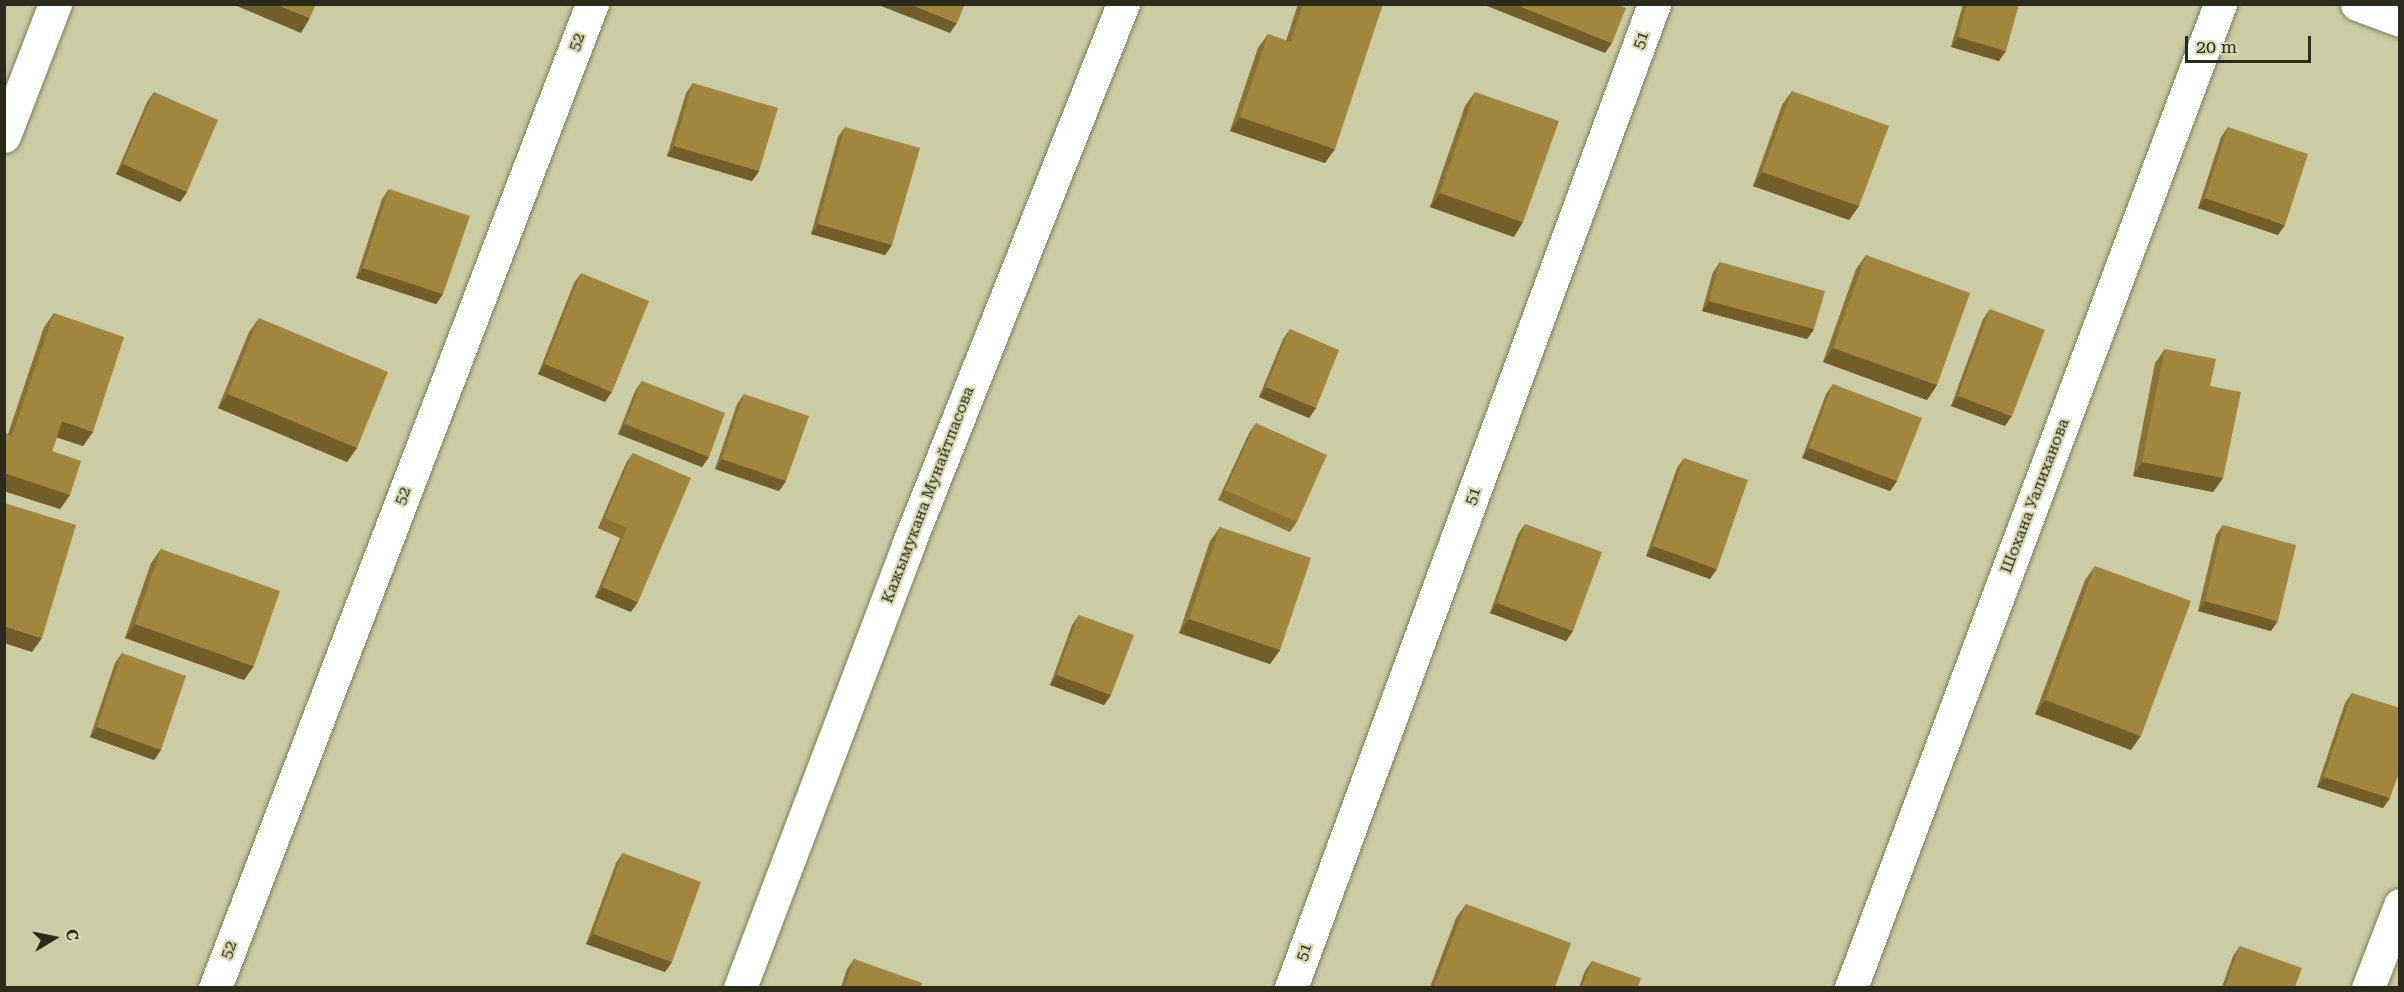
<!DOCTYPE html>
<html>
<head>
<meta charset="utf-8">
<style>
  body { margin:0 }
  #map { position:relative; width:2404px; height:992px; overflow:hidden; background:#cbcba4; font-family:"Roboto Serif",serif }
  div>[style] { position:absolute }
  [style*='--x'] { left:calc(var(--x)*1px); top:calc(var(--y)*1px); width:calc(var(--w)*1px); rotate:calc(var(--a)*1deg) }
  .roads { filter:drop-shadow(0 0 2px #7c7c58) drop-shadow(0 0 2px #7c7c58) }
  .minor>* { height:33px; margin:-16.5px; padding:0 16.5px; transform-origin:16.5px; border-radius:16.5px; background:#fff }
  .wall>* { inset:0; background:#8c7334 }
  .shaded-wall>* { inset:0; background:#725e2b }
  .building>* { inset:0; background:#a3863d }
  span { translate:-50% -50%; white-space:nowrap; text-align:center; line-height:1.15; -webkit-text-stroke:4.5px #d8d8b1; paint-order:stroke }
  .street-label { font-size:16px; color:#2b2a1b }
  .frame { position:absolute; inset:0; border:6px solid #2b2a1b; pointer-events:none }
  .north { position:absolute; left:24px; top:908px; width:60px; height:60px; -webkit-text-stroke:4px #d8d8b1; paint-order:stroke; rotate:80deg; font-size:16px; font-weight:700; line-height:24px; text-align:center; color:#2b2a1b }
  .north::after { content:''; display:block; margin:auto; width:21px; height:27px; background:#2b2a1b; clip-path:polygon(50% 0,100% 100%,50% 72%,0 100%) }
  .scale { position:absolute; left:2185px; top:36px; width:126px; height:27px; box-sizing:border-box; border:3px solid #2b2a1b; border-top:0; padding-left:8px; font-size:18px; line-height:21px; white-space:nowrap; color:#2b2a1b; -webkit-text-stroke:4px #d8d8b1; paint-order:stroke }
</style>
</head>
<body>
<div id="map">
  <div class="roads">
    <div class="minor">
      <i style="--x:2357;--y:4;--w:46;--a:20.4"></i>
      <i style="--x:4;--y:136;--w:142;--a:-68.9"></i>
      <i style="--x:215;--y:988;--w:1054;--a:-69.04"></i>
      <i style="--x:740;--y:988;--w:474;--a:-69.2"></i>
      <i style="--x:908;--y:545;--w:582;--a:-68.33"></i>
      <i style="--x:1291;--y:988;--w:1049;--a:-69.75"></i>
      <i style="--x:1851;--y:988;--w:1051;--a:-69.44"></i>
      <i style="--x:2368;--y:988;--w:89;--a:-68.9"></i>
    </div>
  </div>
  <div class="wall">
    <i style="clip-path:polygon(1298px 4px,1383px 4px,1325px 163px,1230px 131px,1258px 48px,1268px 34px,1286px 41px)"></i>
    <i style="clip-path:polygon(1963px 4px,2019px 4px,1999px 61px,1951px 47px)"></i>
    <i style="clip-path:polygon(693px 83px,759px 171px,752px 181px,667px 156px,686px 93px)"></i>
    <i style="clip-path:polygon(1792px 91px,1859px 206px,1849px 220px,1753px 186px,1782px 105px)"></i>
    <i style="clip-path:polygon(154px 92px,187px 192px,180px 202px,116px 174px,147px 102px)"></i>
    <i style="clip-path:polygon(1475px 92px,1514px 237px,1430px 207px,1465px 106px)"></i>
    <i style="clip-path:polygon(845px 127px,892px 245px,885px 255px,811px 234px,838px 137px)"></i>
    <i style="clip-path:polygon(2228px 127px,2278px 235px,2198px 208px,2221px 137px)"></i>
    <i style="clip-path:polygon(389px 189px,443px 294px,436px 304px,356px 278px,382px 199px)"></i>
    <i style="clip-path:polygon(1866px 255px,1937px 385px,1927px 400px,1823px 362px,1856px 269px)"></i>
    <i style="clip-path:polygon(1720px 262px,1814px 329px,1807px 339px,1702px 311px,1713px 272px)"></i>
    <i style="clip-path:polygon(581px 273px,605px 402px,538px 374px,574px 283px)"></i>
    <i style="clip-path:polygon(1990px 309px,2005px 426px,1951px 406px,1983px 319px)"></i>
    <i style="clip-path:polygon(54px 313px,93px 432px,83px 446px,57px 437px,52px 451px,70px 495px,60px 509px,4px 491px,4px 433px,8px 434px,44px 327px)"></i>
    <i style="clip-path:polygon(259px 318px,357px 448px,347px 462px,218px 408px,249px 332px)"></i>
    <i style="clip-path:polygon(1290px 329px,1316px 408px,1309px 418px,1259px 397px,1283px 339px)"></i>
    <i style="clip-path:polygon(2165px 349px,2210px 386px,2223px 478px,2213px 492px,2133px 476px,2155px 363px)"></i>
    <i style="clip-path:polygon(642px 381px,709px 457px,702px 467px,618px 434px,635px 391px)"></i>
    <i style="clip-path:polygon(1833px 384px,1897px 481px,1890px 491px,1802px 458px,1826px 394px)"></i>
    <i style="clip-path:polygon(744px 394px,786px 481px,779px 491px,715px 469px,737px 404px)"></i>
    <i style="clip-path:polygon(1256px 423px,1297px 522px,1290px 532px,1218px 500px,1249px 433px)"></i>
    <i style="clip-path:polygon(633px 453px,631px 612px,595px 597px,620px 538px,598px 528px,626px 463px)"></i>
    <i style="clip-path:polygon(1684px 458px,1710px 579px,1646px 556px,1677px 468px)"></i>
    <i style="clip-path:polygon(1525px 524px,1573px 631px,1566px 641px,1490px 613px,1518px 534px)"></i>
    <i style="clip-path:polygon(2223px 525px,2271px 631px,2198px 611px,2216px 535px)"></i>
    <i style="clip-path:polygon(1220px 527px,1280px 650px,1270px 664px,1179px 633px,1210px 541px)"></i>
    <i style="clip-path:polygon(161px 549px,244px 680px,125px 638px,151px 563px)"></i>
    <i style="clip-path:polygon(2095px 566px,2131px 750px,2035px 714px,2085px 580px)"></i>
    <i style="clip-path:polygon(1079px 615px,1111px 695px,1104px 705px,1050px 685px,1072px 625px)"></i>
    <i style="clip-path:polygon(122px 653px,161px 750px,154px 760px,90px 737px,115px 663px)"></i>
    <i style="clip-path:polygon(2352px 693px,2390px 798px,2383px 808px,2317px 787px,2345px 703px)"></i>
    <i style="clip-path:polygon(623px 853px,672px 962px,665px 972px,586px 944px,616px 863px)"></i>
    <i style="clip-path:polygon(1466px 904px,1555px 987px,1430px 987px,1456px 918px)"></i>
    <i style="clip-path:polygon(2240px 946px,2295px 987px,2222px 987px,2233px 956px)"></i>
    <i style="clip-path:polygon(854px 959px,921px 987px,841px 987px,847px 969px)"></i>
    <i style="clip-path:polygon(1592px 961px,1638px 987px,1579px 987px,1585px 971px)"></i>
  </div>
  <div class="shaded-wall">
    <i style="clip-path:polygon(232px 4px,276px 4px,310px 18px,301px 33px)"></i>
    <i style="clip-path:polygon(882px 4px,910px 4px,957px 23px,950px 33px,881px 6px)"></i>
    <i style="clip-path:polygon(1482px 4px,1515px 4px,1612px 43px,1605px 53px)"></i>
    <i style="clip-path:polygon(1958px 37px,2006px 51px,1999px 61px,1951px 47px)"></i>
    <i style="clip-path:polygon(1240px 117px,1335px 149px,1325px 163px,1230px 131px)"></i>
    <i style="clip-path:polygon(674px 146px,759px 171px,752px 181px,667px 156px)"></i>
    <i style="clip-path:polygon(123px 164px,187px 192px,180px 202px,116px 174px)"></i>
    <i style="clip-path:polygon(1762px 172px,1859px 206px,1849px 220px,1753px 186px)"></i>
    <i style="clip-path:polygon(1440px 193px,1523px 222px,1514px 237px,1430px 207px)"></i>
    <i style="clip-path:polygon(2205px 198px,2285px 225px,2278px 235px,2198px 208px)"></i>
    <i style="clip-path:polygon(818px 224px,892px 245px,885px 255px,811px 234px)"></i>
    <i style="clip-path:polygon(363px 268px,443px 294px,436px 304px,356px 278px)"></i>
    <i style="clip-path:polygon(1709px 301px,1814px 329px,1807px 339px,1702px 311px)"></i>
    <i style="clip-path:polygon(1833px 348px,1937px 385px,1927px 400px,1823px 362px)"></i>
    <i style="clip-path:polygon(545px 364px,612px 392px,605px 402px,538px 374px)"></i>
    <i style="clip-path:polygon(1266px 387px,1316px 408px,1309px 418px,1259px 397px)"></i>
    <i style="clip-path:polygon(228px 394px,357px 448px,347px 462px,218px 408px)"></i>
    <i style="clip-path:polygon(1958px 396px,2012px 416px,2005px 426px,1951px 406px)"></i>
    <i style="clip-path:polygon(62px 421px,93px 432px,83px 446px,52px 436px)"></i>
    <i style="clip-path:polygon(625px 424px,709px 457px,702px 467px,618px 434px)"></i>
    <i style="clip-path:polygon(1809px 448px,1897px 481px,1890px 491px,1802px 458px)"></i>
    <i style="clip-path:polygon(722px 459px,786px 481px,779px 491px,715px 469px)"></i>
    <i style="clip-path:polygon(2142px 462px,2223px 478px,2213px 492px,2133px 476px)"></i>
    <i style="clip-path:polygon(4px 473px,70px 495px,60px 509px,4px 491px)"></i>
    <i style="clip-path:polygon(1653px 546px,1717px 569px,1710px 579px,1646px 556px)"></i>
    <i style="clip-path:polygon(602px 587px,638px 602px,631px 612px,595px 597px)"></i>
    <i style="clip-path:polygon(2205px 601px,2278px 621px,2271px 631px,2198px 611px)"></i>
    <i style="clip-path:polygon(1497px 603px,1573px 631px,1566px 641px,1490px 613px)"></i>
    <i style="clip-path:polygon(1189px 619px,1280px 650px,1270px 664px,1179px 633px)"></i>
    <i style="clip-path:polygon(135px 624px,254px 666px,244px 680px,125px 638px)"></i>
    <i style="clip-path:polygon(4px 626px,42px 638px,32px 652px,4px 643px)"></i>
    <i style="clip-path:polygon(1057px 675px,1111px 695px,1104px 705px,1050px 685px)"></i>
    <i style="clip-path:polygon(2045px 700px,2141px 736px,2131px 750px,2035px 714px)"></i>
    <i style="clip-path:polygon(97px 727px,161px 750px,154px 760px,90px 737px)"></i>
    <i style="clip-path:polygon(2324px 777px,2390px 798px,2383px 808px,2317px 787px)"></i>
    <i style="clip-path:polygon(593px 934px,672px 962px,665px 972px,586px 944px)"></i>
  </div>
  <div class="building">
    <i style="clip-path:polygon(276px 4px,316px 4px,310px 18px)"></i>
    <i style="clip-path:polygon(910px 4px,965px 4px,957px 23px)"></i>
    <i style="clip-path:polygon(1303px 4px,1383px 4px,1335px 149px,1240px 117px,1268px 34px,1291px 42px)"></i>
    <i style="clip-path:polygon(1515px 4px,1616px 4px,1626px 8px,1612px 43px)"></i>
    <i style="clip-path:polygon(1967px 4px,2019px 4px,2006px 51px,1958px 37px)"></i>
    <i style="clip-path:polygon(693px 83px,778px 108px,759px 171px,674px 146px)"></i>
    <i style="clip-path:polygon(1792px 91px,1889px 126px,1859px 206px,1762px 172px)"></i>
    <i style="clip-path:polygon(154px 92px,218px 120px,187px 192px,123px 164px)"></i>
    <i style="clip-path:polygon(1475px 92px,1559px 121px,1523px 222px,1440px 193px)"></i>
    <i style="clip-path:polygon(845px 127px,920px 148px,892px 245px,818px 224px)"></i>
    <i style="clip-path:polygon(2228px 127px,2308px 154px,2285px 225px,2205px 198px)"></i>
    <i style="clip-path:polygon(389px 189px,470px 216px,443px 294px,363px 268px)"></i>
    <i style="clip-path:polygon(1866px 255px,1970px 293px,1937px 385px,1833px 348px)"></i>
    <i style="clip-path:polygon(1720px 262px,1825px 291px,1814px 329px,1709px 301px)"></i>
    <i style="clip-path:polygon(581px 273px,649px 301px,612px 392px,545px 364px)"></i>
    <i style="clip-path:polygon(1990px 309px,2045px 330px,2012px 416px,1958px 396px)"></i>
    <i style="clip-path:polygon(54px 313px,124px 337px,93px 432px,62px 421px,52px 451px,81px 461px,70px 495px,4px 473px,4px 433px,12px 436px)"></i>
    <i style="clip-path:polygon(259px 318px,388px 372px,357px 448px,228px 394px)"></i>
    <i style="clip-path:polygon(1290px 329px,1339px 350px,1316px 408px,1266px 387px)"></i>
    <i style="clip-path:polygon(2165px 349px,2216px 359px,2210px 386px,2241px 392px,2223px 478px,2142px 462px)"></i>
    <i style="clip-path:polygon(642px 381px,725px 413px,709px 457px,625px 424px)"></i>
    <i style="clip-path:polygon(1833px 384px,1922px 418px,1897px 481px,1809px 448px)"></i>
    <i style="clip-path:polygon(744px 394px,809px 416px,786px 481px,722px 459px)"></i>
    <i style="clip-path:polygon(1256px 423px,1327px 455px,1297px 522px,1225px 490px)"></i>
    <i style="clip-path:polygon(633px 453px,691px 478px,638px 602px,602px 587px,627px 528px,605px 518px)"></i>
    <i style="clip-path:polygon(1684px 458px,1748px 480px,1717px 569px,1653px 546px)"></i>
    <i style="clip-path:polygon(4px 503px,76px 525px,42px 638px,4px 626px)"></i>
    <i style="clip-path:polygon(1525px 524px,1602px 552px,1573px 631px,1497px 603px)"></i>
    <i style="clip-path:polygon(2223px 525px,2296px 545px,2278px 621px,2205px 601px)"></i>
    <i style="clip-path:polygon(1220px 527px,1311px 558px,1280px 650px,1189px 619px)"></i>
    <i style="clip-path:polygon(161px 549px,280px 591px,254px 666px,135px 624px)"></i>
    <i style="clip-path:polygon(2095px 566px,2191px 601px,2141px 736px,2045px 700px)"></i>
    <i style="clip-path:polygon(1079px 615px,1134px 635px,1111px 695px,1057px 675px)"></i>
    <i style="clip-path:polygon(122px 653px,186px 676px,161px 750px,97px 727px)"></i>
    <i style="clip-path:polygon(2352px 693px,2400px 708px,2400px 770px,2390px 798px,2324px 777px)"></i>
    <i style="clip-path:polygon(623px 853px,701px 882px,672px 962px,593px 934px)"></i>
    <i style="clip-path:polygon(1466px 904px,1571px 943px,1555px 987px,1434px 987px)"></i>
    <i style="clip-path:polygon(2240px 946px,2302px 968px,2295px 987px,2225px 987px)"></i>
    <i style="clip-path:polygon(854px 959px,922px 983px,921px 987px,845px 987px)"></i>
    <i style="clip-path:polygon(1592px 961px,1641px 978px,1638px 987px,1582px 987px)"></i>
  </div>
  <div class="street-label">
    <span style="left:1641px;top:40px;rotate:-70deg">51</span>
    <span style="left:577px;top:42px;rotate:-69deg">52</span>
    <span style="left:928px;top:495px;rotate:-69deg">Кажымукана Мунайтпасова</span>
    <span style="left:403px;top:496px;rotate:-69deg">52</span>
    <span style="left:1473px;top:496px;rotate:-70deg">51</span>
    <span style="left:2035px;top:496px;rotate:-69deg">Шохана Уалиханова</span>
    <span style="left:229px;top:950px;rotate:-69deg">52</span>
    <span style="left:1304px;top:952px;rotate:-70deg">51</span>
  </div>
  <div class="frame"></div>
  <div class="north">С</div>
  <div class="scale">20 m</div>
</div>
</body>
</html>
